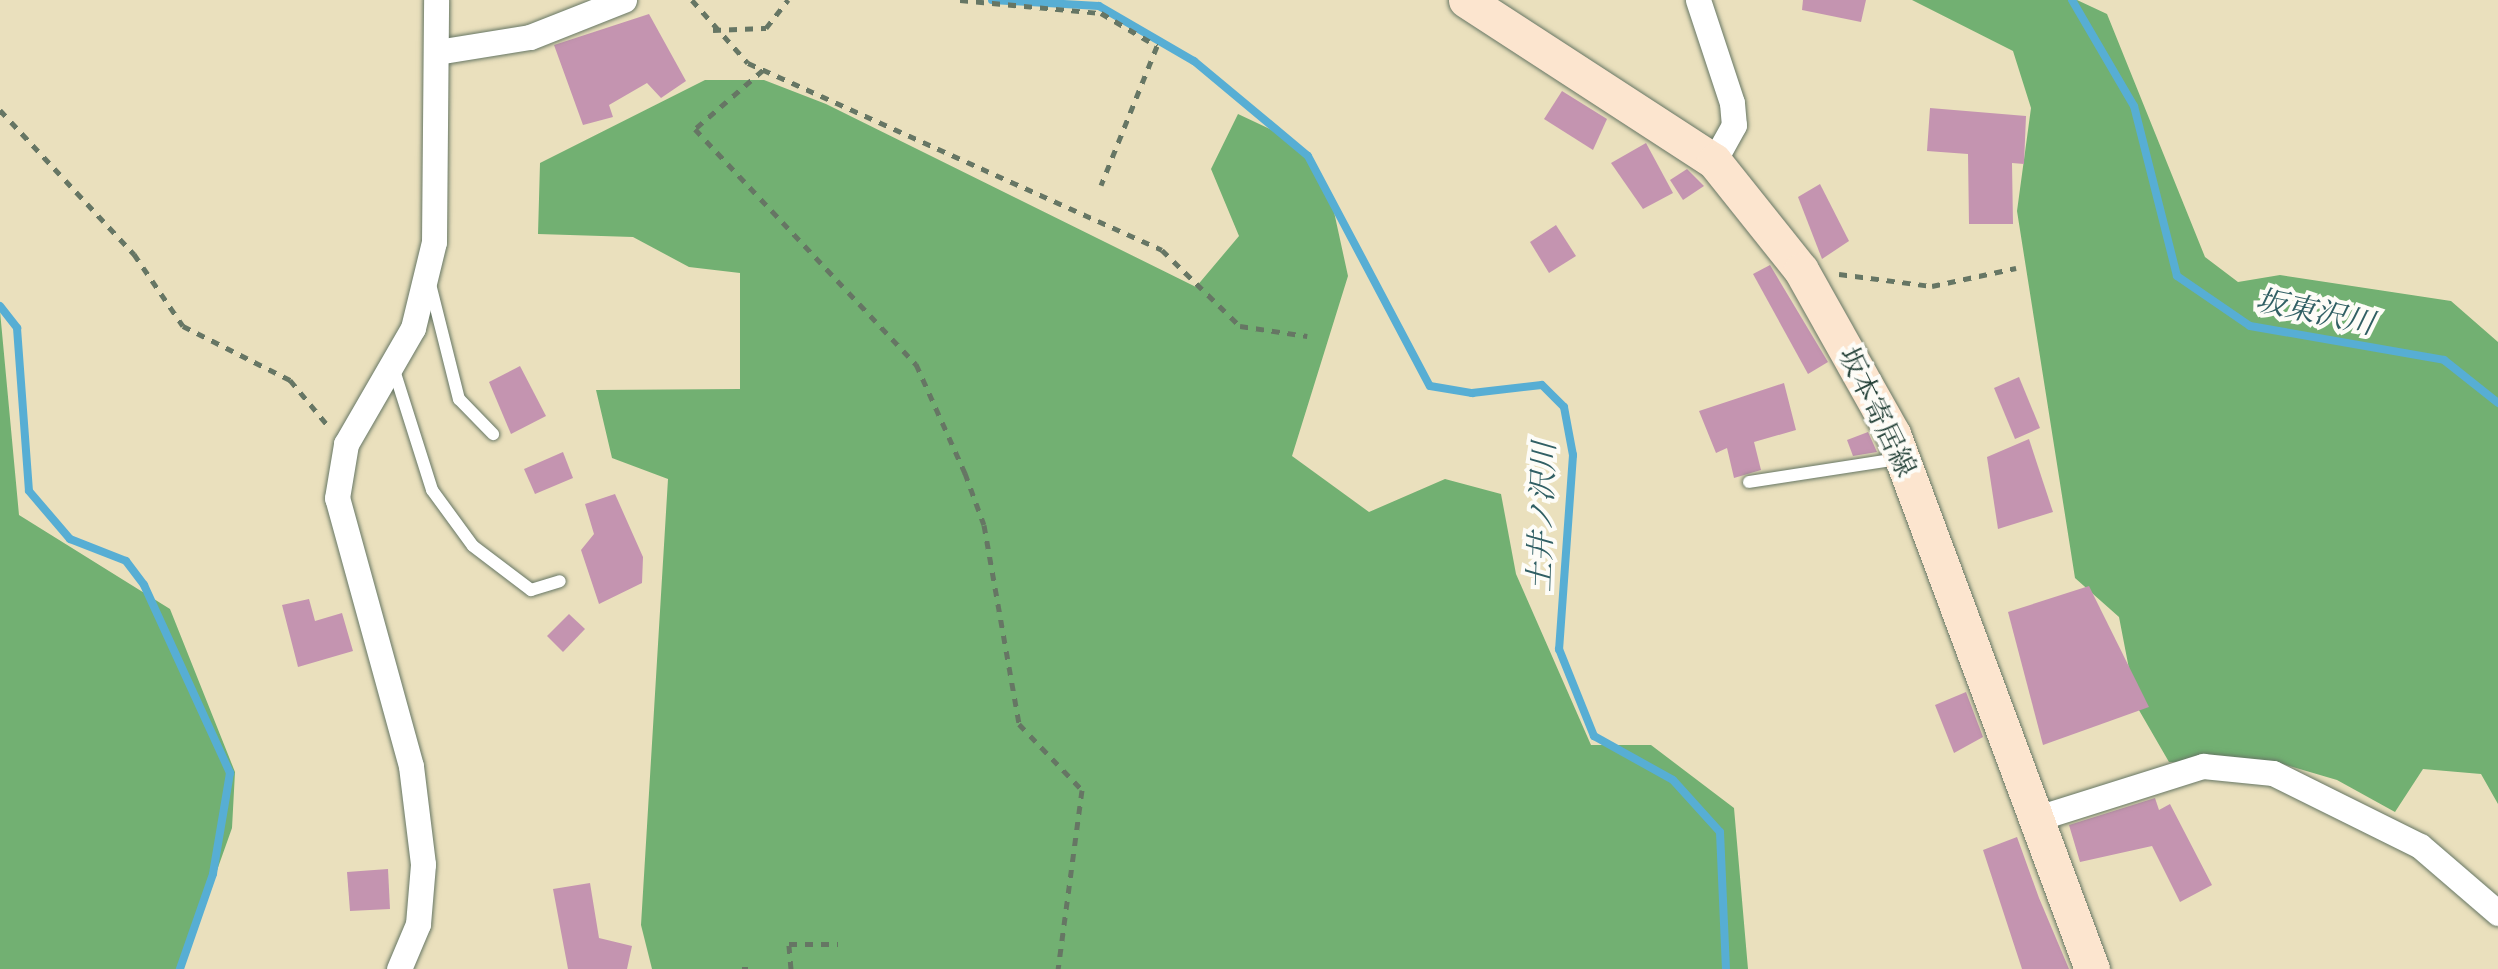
<!DOCTYPE html>
<html>
<head>
<meta charset="utf-8">
<style>
  body { margin:0 }
  #map { position:relative; width:2498px; height:969px; overflow:hidden; background:#eae0bd; font-family:"IM FELL Great Primer","Noto Serif JP",serif }
  div>[style] { position:absolute }
  [style*='--x'] { left:calc(var(--x)*1px); top:calc(var(--y)*1px); width:calc(var(--w)*1px); rotate:calc(var(--a)*1deg) }
  .forest>* { inset:0; background:#72b072 }
  .stream>* { height:8px; margin:-4px; padding:0 4px; transform-origin:4px; border-radius:4px; background:#57aed4 }
  .building>* { inset:0; background:#c494b0 }
  .path>* { height:5px; margin-top:-2.5px; transform-origin:0; background:repeating-linear-gradient(90deg,#667664 0 8px,transparent 0 16px) }
  .roads { filter:drop-shadow(0 0 2px #667664) drop-shadow(0 0 2px #667664) }
  .lane>* { height:12px; margin:-6px; padding:0 6px; transform-origin:6px; border-radius:6px; background:#fff }
  .street>* { height:25px; margin:-12.5px; padding:0 12.5px; transform-origin:12.5px; border-radius:12.5px; background:#fff }
  .secondary>* { height:35px; margin:-17.5px; padding:0 17.5px; transform-origin:17.5px; border-radius:17.5px; background:#fce5cf }
  span { translate:-50% -50%; white-space:nowrap; text-align:center; line-height:1.15; -webkit-text-stroke:8px #fdfcf7; paint-order:stroke }
  .street-label { font-size:28px; color:#1f3d34 }
  .water-label { font-size:30px; color:#305f64; font-style:italic }
</style>
</head>
<body>
<div id="map">
  <div class="forest">
    <i style="clip-path:polygon(1912px 0,2077px 0,2107px 14px,2205px 257px,2238px 282px,2280px 275px,2451px 301px,2498px 342px,2498px 804px,2481px 774px,2423px 769px,2395px 812px,2337px 780px,2276px 762px,2169px 762px,2136px 705px,2119px 617px,2075px 578px,2017px 211px,2031px 108px,2013px 51px)"></i>
    <i style="clip-path:polygon(705px 80px,764px 80px,826px 104px,1196px 287px,1239px 236px,1211px 169px,1238px 114px,1295px 141px,1331px 198px,1348px 276px,1292px 456px,1369px 512px,1445px 479px,1501px 494px,1516px 574px,1591px 745px,1651px 745px,1734px 808px,1748px 969px,652px 969px,641px 925px,668px 479px,612px 458px,596px 390px,740px 389px,740px 273px,689px 267px,633px 237px,538px 234px,540px 163px)"></i>
    <i style="clip-path:polygon(0 311px,19px 515px,170px 609px,235px 772px,232px 828px,182px 969px,0 969px)"></i>
  </div>
  <div class="stream">
    <i style="--x:992;--y:0;--w:107;--a:3.2"></i>
    <i style="--x:1099;--y:6;--w:110;--a:30.1"></i>
    <i style="--x:1194;--y:61;--w:148;--a:39.8"></i>
    <i style="--x:1308;--y:156;--w:260;--a:62.1"></i>
    <i style="--x:1430;--y:386;--w:43;--a:9.5"></i>
    <i style="--x:1472;--y:393;--w:70;--a:-6.5"></i>
    <i style="--x:1542;--y:385;--w:31;--a:45"></i>
    <i style="--x:1564;--y:407;--w:49;--a:79.4"></i>
    <i style="--x:1573;--y:455;--w:195;--a:94.1"></i>
    <i style="--x:1559;--y:649;--w:94;--a:68.1"></i>
    <i style="--x:1594;--y:736;--w:90;--a:29.1"></i>
    <i style="--x:1673;--y:780;--w:70;--a:47.9"></i>
    <i style="--x:1720;--y:832;--w:137;--a:87.5"></i>
    <i style="--x:2072;--y:0;--w:123;--a:59.7"></i>
    <i style="--x:2134;--y:106;--w:175;--a:75.8"></i>
    <i style="--x:2177;--y:276;--w:88;--a:34.4"></i>
    <i style="--x:2250;--y:326;--w:197;--a:9.9"></i>
    <i style="--x:2444;--y:360;--w:69;--a:38.5"></i>
    <i style="--x:0;--y:306;--w:28;--a:52"></i>
    <i style="--x:17;--y:328;--w:163;--a:85.8"></i>
    <i style="--x:29;--y:491;--w:63;--a:49.5"></i>
    <i style="--x:70;--y:539;--w:60;--a:21.4"></i>
    <i style="--x:126;--y:561;--w:30;--a:53"></i>
    <i style="--x:144;--y:585;--w:207;--a:65.4"></i>
    <i style="--x:230;--y:773;--w:102;--a:99.6"></i>
    <i style="--x:213;--y:874;--w:101;--a:109.2"></i>
  </div>
  <div class="building">
    <i style="clip-path:polygon(1803px 0,1866px 0,1861px 22px,1802px 10px)"></i>
    <i style="clip-path:polygon(649px 14px,686px 81px,661px 98px,647px 83px,609px 105px,613px 117px,583px 125px,554px 45px)"></i>
    <i style="clip-path:polygon(1562px 91px,1607px 119px,1593px 150px,1544px 119px)"></i>
    <i style="clip-path:polygon(1930px 108px,2026px 116px,2024px 164px,2012px 163px,2013px 224px,1969px 224px,1968px 154px,1927px 151px)"></i>
    <i style="clip-path:polygon(1646px 143px,1673px 193px,1643px 209px,1611px 163px)"></i>
    <i style="clip-path:polygon(1687px 169px,1704px 186px,1683px 200px,1670px 180px)"></i>
    <i style="clip-path:polygon(1820px 184px,1849px 241px,1822px 259px,1798px 197px)"></i>
    <i style="clip-path:polygon(1556px 225px,1576px 256px,1549px 273px,1530px 242px)"></i>
    <i style="clip-path:polygon(1770px 265px,1828px 362px,1808px 374px,1753px 274px)"></i>
    <i style="clip-path:polygon(520px 366px,546px 416px,511px 434px,489px 382px)"></i>
    <i style="clip-path:polygon(2019px 377px,2040px 428px,2015px 439px,1994px 388px)"></i>
    <i style="clip-path:polygon(1784px 383px,1796px 430px,1754px 442px,1761px 470px,1734px 478px,1727px 448px,1716px 453px,1699px 411px)"></i>
    <i style="clip-path:polygon(1868px 432px,1877px 452px,1853px 456px,1847px 440px)"></i>
    <i style="clip-path:polygon(2029px 439px,2053px 512px,1998px 529px,1987px 457px)"></i>
    <i style="clip-path:polygon(563px 452px,573px 478px,535px 494px,524px 469px)"></i>
    <i style="clip-path:polygon(615px 494px,643px 557px,642px 583px,599px 604px,581px 550px,594px 534px,585px 504px)"></i>
    <i style="clip-path:polygon(2089px 586px,2149px 707px,2043px 745px,2008px 612px)"></i>
    <i style="clip-path:polygon(309px 599px,315px 621px,342px 613px,353px 651px,298px 667px,282px 605px)"></i>
    <i style="clip-path:polygon(569px 614px,585px 629px,563px 652px,547px 636px)"></i>
    <i style="clip-path:polygon(1966px 692px,1983px 737px,1954px 753px,1935px 705px)"></i>
    <i style="clip-path:polygon(2155px 798px,2159px 810px,2170px 804px,2212px 885px,2180px 902px,2152px 846px,2080px 862px,2069px 825px)"></i>
    <i style="clip-path:polygon(2017px 837px,2039px 898px,2069px 969px,2022px 969px,1983px 850px)"></i>
    <i style="clip-path:polygon(388px 869px,390px 909px,350px 911px,347px 872px)"></i>
    <i style="clip-path:polygon(590px 883px,599px 938px,632px 946px,627px 969px,568px 969px,553px 889px)"></i>
  </div>
  <div class="path">
    <i style="--x:692;--y:0;--w:84;--a:48.4"></i>
    <i style="--x:748;--y:63;--w:454;--a:24.3"></i>
    <i style="--x:1162;--y:250;--w:109;--a:44.3"></i>
    <i style="--x:1240;--y:326;--w:68;--a:8.5"></i>
    <i style="--x:960;--y:0;--w:142;--a:5.3"></i>
    <i style="--x:1101;--y:13;--w:65;--a:30.5"></i>
    <i style="--x:1157;--y:46;--w:150;--a:111.9"></i>
    <i style="--x:713;--y:30;--w:53;--a:-2.2"></i>
    <i style="--x:766;--y:28;--w:36;--a:-52"></i>
    <i style="--x:763;--y:70;--w:90;--a:139.1"></i>
    <i style="--x:695;--y:129;--w:323;--a:46.8"></i>
    <i style="--x:916;--y:364;--w:120;--a:65.8"></i>
    <i style="--x:965;--y:473;--w:55;--a:69.9"></i>
    <i style="--x:984;--y:525;--w:202;--a:80"></i>
    <i style="--x:1019;--y:724;--w:91;--a:46.3"></i>
    <i style="--x:1082;--y:790;--w:181;--a:97.6"></i>
    <i style="--x:0;--y:110;--w:197;--a:47.1"></i>
    <i style="--x:134;--y:254;--w:87;--a:55.8"></i>
    <i style="--x:183;--y:326;--w:120;--a:26.8"></i>
    <i style="--x:290;--y:380;--w:61;--a:50.3"></i>
    <i style="--x:1839;--y:274;--w:94;--a:7.4"></i>
    <i style="--x:1932;--y:286;--w:86;--a:-12.1"></i>
    <i style="--x:742;--y:969;--w:6;--a:0"></i>
    <i style="--x:791;--y:969;--w:25;--a:-95"></i>
    <i style="--x:789;--y:944;--w:49;--a:0"></i>
  </div>
  <div class="roads">
    <div class="lane">
      <i style="--x:429;--y:280;--w:123;--a:75.9"></i>
      <i style="--x:459;--y:399;--w:49;--a:45.8"></i>
      <i style="--x:394;--y:370;--w:126;--a:72.4"></i>
      <i style="--x:432;--y:490;--w:69;--a:53.8"></i>
      <i style="--x:473;--y:546;--w:73;--a:37.2"></i>
      <i style="--x:531;--y:590;--w:30;--a:-17"></i>
      <i style="--x:1749;--y:482;--w:151;--a:-8.8"></i>
    </div>
    <div class="street">
      <i style="--x:1698;--y:0;--w:108;--a:71.7"></i>
      <i style="--x:1732;--y:103;--w:22;--a:85"></i>
      <i style="--x:1734;--y:125;--w:41;--a:119.1"></i>
      <i style="--x:437;--y:52;--w:94;--a:-9.2"></i>
      <i style="--x:530;--y:37;--w:101;--a:-21.5"></i>
      <i style="--x:2041;--y:817;--w:170;--a:-17.5"></i>
      <i style="--x:2203;--y:766;--w:70;--a:5.7"></i>
      <i style="--x:2273;--y:773;--w:164;--a:26.4"></i>
      <i style="--x:2420;--y:846;--w:103;--a:40.7"></i>
      <i style="--x:399;--y:969;--w:49;--a:-67.1"></i>
      <i style="--x:418;--y:924;--w:60;--a:-85.2"></i>
      <i style="--x:423;--y:864;--w:99;--a:-97"></i>
      <i style="--x:411;--y:766;--w:278;--a:-105.4"></i>
      <i style="--x:337;--y:498;--w:55;--a:-80.5"></i>
      <i style="--x:346;--y:444;--w:134;--a:-60"></i>
      <i style="--x:413;--y:328;--w:89;--a:-76.3"></i>
      <i style="--x:434;--y:242;--w:242;--a:-89.5"></i>
    </div>
    <div class="secondary">
      <i style="--x:1466;--y:0;--w:296;--a:33"></i>
      <i style="--x:1714;--y:161;--w:139;--a:51.4"></i>
      <i style="--x:1801;--y:270;--w:188;--a:60.7"></i>
      <i style="--x:1893;--y:434;--w:571;--a:69.6"></i>
    </div>
  </div>
  <div class="street-label">
    <span style="left:1877px;top:412px;rotate:64deg">坂本寄居線</span>
  </div>
  <div class="water-label">
    <span style="left:2315px;top:312px;rotate:12deg">坂東沢川</span>
    <span style="left:1542px;top:517px;rotate:-88deg">土井ノ沢川</span>
  </div>
</div>
</body>
</html>
